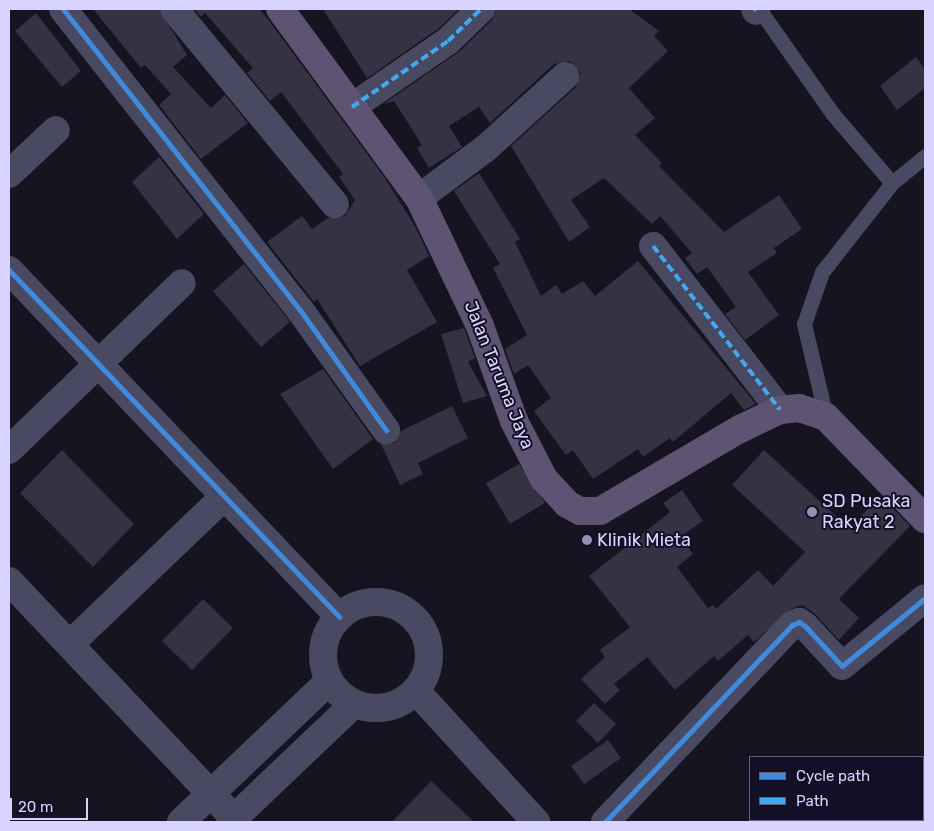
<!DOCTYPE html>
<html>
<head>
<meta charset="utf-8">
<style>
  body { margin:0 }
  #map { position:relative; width:934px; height:831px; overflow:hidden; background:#161421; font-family:Rubik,sans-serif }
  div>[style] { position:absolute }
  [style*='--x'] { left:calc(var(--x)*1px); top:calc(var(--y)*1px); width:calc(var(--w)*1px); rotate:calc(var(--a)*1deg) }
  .building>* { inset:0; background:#343243 }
  .lane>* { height:15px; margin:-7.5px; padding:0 7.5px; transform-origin:7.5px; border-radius:7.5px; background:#4a4962 }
  .street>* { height:28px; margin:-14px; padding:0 14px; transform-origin:14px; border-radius:14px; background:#4a4962 }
  .street>.ring { margin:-14px; padding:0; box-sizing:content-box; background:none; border:28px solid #4a4962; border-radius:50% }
  .primary>* { height:28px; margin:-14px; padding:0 14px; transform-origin:14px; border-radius:14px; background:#5e5373 }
  .quiet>* { height:4px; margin-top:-2px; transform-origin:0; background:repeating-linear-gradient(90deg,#3fa9f5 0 8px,transparent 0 12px) }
  .cycleway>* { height:5px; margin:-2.5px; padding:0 2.5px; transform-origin:2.5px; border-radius:2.5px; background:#408adc }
  .dots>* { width:14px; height:14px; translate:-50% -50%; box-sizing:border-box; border:2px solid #130f26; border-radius:50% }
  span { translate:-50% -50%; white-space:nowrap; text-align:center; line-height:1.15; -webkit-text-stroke:4px #130f26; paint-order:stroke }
  .street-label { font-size:18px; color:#d9d4ff }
  .poi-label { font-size:18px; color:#d9d4ff }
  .left { translate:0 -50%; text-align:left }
  .frame { position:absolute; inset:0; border:10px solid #d9d4ff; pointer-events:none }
  .legend { position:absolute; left:749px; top:756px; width:175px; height:65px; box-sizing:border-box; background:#130f26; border:1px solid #625e7d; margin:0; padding:6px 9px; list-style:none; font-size:15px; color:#d9d4ff }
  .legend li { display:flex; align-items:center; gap:10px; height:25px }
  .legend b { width:25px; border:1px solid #625e7d }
  .scale { position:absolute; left:10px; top:798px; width:78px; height:22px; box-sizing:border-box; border:2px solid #d9d4ff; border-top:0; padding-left:6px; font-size:15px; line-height:18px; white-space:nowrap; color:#d9d4ff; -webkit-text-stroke:4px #130f26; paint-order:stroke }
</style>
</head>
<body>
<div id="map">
  <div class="building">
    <i style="clip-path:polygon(93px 9px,159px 9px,187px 55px,173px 67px,211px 108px,225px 95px,248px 123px,201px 159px,159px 105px,171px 94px,145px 65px,141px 68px)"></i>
    <i style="clip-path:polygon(194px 9px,259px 9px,267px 18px,385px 178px,416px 228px,429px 256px,407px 270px,437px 322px,360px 366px,317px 299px,314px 302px,267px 242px,302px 216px,312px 229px,328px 218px,345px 216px,355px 200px,339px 177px,343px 174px,281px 92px,270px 101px,247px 73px,253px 68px,205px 13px,201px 17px)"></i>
    <i style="clip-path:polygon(323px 9px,459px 9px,438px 29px,367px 78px)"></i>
    <i style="clip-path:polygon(496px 9px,629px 9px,659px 31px,654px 36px,668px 51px,629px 88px,655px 118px,635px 135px,662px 163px,659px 166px,724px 232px,779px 195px,802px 229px,774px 248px,777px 253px,748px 272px,779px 315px,745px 340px,725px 314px,736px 307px,707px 267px,697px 274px,685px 258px,692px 253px,660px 216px,652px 224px,604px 178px,571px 200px,590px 227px,569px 242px,511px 146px,576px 87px,580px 72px,570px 61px,554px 64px,490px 123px,479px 107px,449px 126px,462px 147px,429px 168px,417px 148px,422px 145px,394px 101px,383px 104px,459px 52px,492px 20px)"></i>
    <i style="clip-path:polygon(36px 13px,81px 71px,62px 87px,15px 31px)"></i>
    <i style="clip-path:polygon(916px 57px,925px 69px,925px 88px,897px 110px,880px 86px)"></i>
    <i style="clip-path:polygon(159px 157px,204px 214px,177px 239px,132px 182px)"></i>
    <i style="clip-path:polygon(479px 173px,520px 239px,515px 242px,541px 296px,556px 285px,562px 294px,583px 281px,595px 296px,638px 261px,756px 404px,744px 410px,731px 393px,673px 442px,670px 438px,643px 457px,638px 449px,593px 479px,573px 450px,566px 455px,534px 411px,551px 398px,528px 365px,514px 374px,505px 349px,527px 335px,493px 268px,500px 264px,454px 191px)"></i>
    <i style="clip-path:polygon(244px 264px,290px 322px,261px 347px,213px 291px)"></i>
    <i style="clip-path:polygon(464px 328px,475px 358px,468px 362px,487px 396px,463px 403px,441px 334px)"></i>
    <i style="clip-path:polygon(323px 369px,373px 439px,333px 469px,280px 394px)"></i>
    <i style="clip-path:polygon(452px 406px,468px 438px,418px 463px,423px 474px,400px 485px,381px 444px,395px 443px,401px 431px)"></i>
    <i style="clip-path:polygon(62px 450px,134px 524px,93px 567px,20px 493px)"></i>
    <i style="clip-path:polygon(764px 450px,849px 528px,881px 496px,910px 526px,839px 599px,859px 618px,839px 640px,814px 613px,802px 605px,793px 608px,754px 642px,748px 635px,718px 661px,714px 656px,675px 690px,647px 657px,614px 684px,620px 690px,605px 704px,581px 679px,605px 657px,600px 650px,630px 627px,589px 576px,670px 512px,663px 503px,682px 490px,703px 521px,680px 537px,693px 554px,677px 567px,708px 608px,713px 605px,716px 609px,758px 570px,773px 586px,805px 552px,732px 485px)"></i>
    <i style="clip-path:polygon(519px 464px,545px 503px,510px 524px,486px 483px)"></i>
    <i style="clip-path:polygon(203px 599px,233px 628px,192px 670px,162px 641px)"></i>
    <i style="clip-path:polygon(594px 703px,616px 724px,598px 743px,576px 721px)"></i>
    <i style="clip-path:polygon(608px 740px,621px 758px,584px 784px,571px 766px)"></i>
    <i style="clip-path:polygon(431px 781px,474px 822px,392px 822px)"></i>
  </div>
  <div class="lane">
    <i style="--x:759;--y:9;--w:127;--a:54.9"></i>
    <i style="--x:832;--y:113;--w:92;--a:49.4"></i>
    <i style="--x:826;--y:417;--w:96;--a:-103.3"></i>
    <i style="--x:804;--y:324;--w:55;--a:-70.9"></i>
    <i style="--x:822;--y:272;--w:113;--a:-51.8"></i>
    <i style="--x:892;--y:183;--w:43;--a:-39.3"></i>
  </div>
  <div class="street">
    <i style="--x:63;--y:9;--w:383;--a:51.8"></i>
    <i style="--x:300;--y:310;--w:148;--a:54.4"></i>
    <i style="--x:174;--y:9;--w:253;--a:50.5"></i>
    <i style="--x:755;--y:9;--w:2;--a:63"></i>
    <i style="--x:352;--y:107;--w:116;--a:-34.5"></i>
    <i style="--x:448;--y:41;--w:46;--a:-44.1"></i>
    <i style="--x:9;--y:174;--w:64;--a:-43.1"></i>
    <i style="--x:419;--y:198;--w:84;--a:-36.7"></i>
    <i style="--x:486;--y:148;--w:107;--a:-42.3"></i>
    <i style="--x:653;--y:246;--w:207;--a:52.2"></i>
    <i style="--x:9;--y:270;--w:479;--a:46.4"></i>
    <i style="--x:9;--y:450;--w:240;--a:-44"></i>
    <i style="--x:9;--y:581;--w:332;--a:46.5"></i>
    <i class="ring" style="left:323px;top:602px;width:78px;height:78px"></i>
    <i style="--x:70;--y:644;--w:214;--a:-43.7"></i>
    <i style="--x:416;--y:691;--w:178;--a:47.5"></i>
    <i style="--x:181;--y:822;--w:204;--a:-43.6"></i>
    <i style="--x:230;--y:822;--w:171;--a:-43.6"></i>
    <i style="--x:605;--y:822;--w:272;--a:-46.5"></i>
    <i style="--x:792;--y:625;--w:8;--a:-23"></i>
    <i style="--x:799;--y:622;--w:7;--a:34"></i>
    <i style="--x:805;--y:626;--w:54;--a:47.2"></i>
    <i style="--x:842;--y:666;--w:107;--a:-39.3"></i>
  </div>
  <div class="primary">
    <i style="--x:280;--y:9;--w:235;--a:53.7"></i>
    <i style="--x:419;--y:198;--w:142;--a:64.5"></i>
    <i style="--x:480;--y:326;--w:101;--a:70.3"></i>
    <i style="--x:514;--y:421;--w:65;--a:62.7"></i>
    <i style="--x:544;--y:479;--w:34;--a:47"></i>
    <i style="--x:567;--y:504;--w:15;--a:28"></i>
    <i style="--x:580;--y:511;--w:20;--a:0"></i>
    <i style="--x:600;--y:511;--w:162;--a:-30.4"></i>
    <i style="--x:740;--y:429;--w:44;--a:-25.4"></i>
    <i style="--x:780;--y:410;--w:19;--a:-6"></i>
    <i style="--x:799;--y:408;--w:28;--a:18"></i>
    <i style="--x:826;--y:417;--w:142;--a:45.9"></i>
  </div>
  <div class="quiet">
    <i style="--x:755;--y:9;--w:2;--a:63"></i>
    <i style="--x:352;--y:107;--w:116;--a:-34.5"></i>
    <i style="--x:448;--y:41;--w:46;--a:-44.1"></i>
    <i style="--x:653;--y:246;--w:207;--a:52.2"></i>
  </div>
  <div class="cycleway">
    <i style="--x:63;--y:9;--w:383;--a:51.8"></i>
    <i style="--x:300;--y:310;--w:148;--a:54.4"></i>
    <i style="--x:9;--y:270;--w:479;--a:46.4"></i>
    <i style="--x:605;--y:822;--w:272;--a:-46.5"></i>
    <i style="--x:792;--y:625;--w:8;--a:-23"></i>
    <i style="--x:799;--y:622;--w:7;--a:34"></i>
    <i style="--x:805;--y:626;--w:54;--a:47.2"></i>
    <i style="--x:842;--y:666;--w:107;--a:-39.3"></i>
  </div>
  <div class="dots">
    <i style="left:812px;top:512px;background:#9591b1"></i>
    <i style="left:587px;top:540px;background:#9591b1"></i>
  </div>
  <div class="street-label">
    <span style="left:499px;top:375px;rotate:68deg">Jalan Taruma Jaya</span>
  </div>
  <div class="poi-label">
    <span class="left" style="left:822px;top:512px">SD Pusaka<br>Rakyat 2</span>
    <span class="left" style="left:597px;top:540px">Klinik Mieta</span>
  </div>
  <div class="frame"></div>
  <ul class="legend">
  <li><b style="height:6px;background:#408adc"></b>Cycle path</li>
  <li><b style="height:6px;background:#3fa9f5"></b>Path</li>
  </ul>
  <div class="scale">20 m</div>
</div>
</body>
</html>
